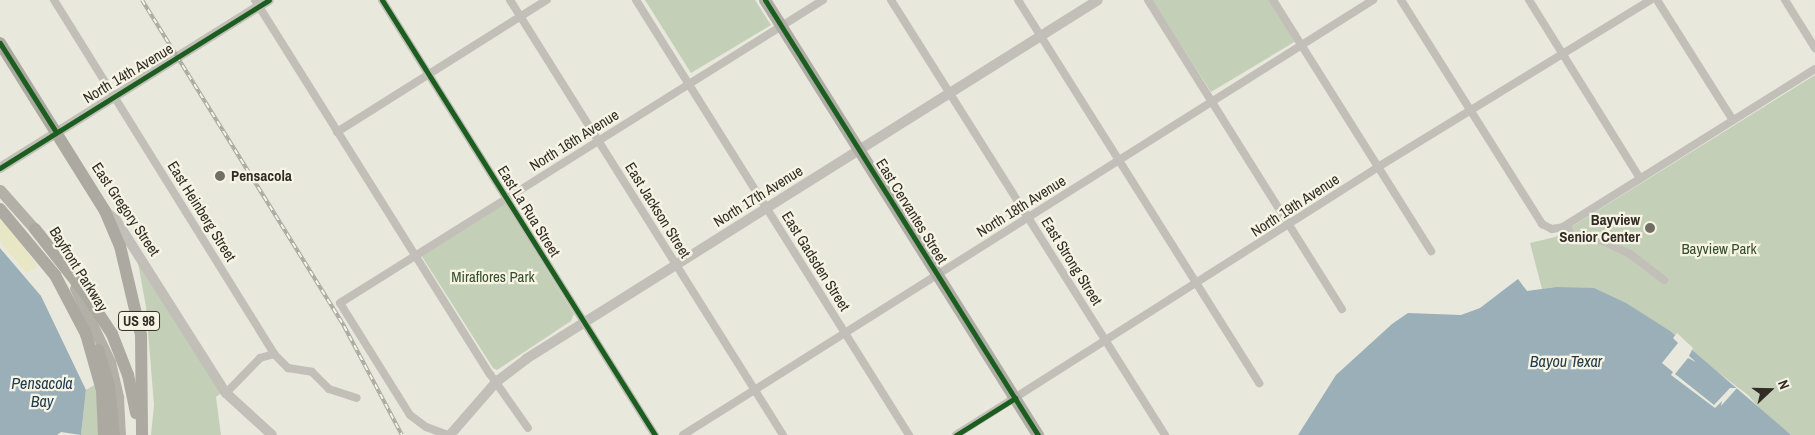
<!DOCTYPE html>
<html>
<head>
<meta charset="utf-8">
<style>
  body { margin:0 }
  #map { position:relative; width:1815px; height:435px; overflow:hidden; background:#e9e8dd; font-family:"Archivo Narrow",sans-serif }
  div>[style] { position:absolute }
  [style*='--x'] { left:calc(var(--x)*1px); top:calc(var(--y)*1px); width:calc(var(--w)*1px); rotate:calc(var(--a)*1deg) }
  .green>* { inset:0; background:#c4cfb8 }
  .sand>* { inset:0; background:#e8e7c5 }
  .water>* { inset:0; background:#9bafb8 }
  .pier>* { inset:0; background:#e9e8dd }
  .minor>* { height:8px; margin:-4px; padding:0 4px; transform-origin:4px; border-radius:4px; background:#c1bfb7 }
  .tertiary>* { height:10px; margin:-5px; padding:0 5px; transform-origin:5px; border-radius:5px; background:#c1bfb7 }
  .secondary>* { height:11px; margin:-5.5px; padding:0 5.5px; transform-origin:5.5px; border-radius:5.5px; background:#b2b0a7 }
  .primary>* { height:12px; margin:-6px; padding:0 6px; transform-origin:6px; border-radius:6px; background:#b0ada6 }
  .trunk>* { height:12px; margin:-6px; padding:0 6px; transform-origin:6px; border-radius:6px; background:#aca9a1 }
  .rail>* { height:4px; margin-top:-2px; transform-origin:0; background:repeating-linear-gradient(90deg,#f6f4e4 0 5.5px,#a9a8a1 0 11px); box-sizing:border-box; border-block:1px solid #a9a8a1 }
  .cycleway>* { height:5px; margin:-2.5px; padding:0 2.5px; transform-origin:2.5px; border-radius:2.5px; background:#1b5e20 }
  .dots>* { width:14px; height:14px; translate:-50% -50%; box-sizing:border-box; border:2px solid #f6f4e4; border-radius:50% }
  span { translate:-50% -50%; white-space:nowrap; text-align:center; line-height:1.15; -webkit-text-stroke:4.5px #f6f4e4; paint-order:stroke }
  .shield-label span { padding:1px 4px; background:#f6f4e4; border:1px solid; border-radius:4px; -webkit-text-stroke-width:0 }
  .shield-label { font-size:14px; color:#312d26; font-weight:700 }
  .street-label { font-size:15px; color:#312d26 }
  .poi-label { font-size:15px; color:#312d26; font-weight:700 }
  .left { translate:0 -50%; text-align:left }
  .right { translate:-100% -50%; text-align:right }
  .park-label { font-size:15px; color:#364d2c }
  .water-label { font-size:16px; color:#203b4e; font-style:italic }
  .north { position:absolute; left:1745px; top:365px; width:50px; height:50px; -webkit-text-stroke:4px #f6f4e4; paint-order:stroke; rotate:69deg; font-size:14px; font-weight:700; line-height:20px; text-align:center; color:#312d26 }
  .north::after { content:''; display:block; margin:auto; width:18px; height:22px; background:#312d26; clip-path:polygon(50% 0,100% 100%,50% 72%,0 100%) }
</style>
</head>
<body>
<div id="map">
  <div class="green">
    <i style="clip-path:polygon(645px 0,755px 0,771px 25px,691px 73px)"></i>
    <i style="clip-path:polygon(1152px 0,1270px 0,1296px 41px,1211px 92px)"></i>
    <i style="clip-path:polygon(1815px 75px,1815px 435px,1791px 435px,1766px 416px,1748px 395px,1711px 367px,1556px 287px,1542px 289px,1530px 243px,1555px 237px)"></i>
    <i style="clip-path:polygon(505px 203px,574px 314px,571px 321px,497px 370px,493px 368px,421px 255px)"></i>
    <i style="clip-path:polygon(138px 263px,221px 393px,216px 397px,221px 435px,151px 435px,154px 405px,146px 307px)"></i>
    <i style="clip-path:polygon(101px 381px,117px 435px,81px 435px,86px 390px)"></i>
  </div>
  <div class="sand">
    <i style="clip-path:polygon(0 218px,26px 246px,24px 248px,38px 267px,26px 273px,3px 246px,0 241px)"></i>
  </div>
  <div class="water">
    <i style="clip-path:polygon(0 248px,41px 296px,86px 390px,81px 435px,61px 432px,57px 435px,0 435px)"></i>
    <i style="clip-path:polygon(1518px 279px,1527px 291px,1556px 287px,1594px 288px,1626px 303px,1670px 331px,1791px 435px,1298px 435px,1336px 375px,1392px 324px,1408px 313px,1461px 315px,1480px 308px)"></i>
  </div>
  <div class="pier">
    <i style="clip-path:polygon(1677px 333px,1693px 348px,1689px 356px,1696px 362px,1688px 358px,1675px 374px,1714px 405px,1730px 388px,1737px 388px,1721px 406px,1722px 401px,1715px 408px,1671px 375px,1673px 372px,1662px 363px,1678px 343px,1673px 338px)"></i>
  </div>
  <div class="minor">
    <i style="--x:54;--y:0;--w:417;--a:58.1"></i>
    <i style="--x:274;--y:354;--w:20;--a:45"></i>
    <i style="--x:288;--y:368;--w:24;--a:9"></i>
    <i style="--x:312;--y:372;--w:24;--a:45"></i>
    <i style="--x:329;--y:389;--w:29;--a:18"></i>
    <i style="--x:255;--y:0;--w:442;--a:57.9"></i>
    <i style="--x:490;--y:374;--w:66;--a:54.9"></i>
    <i style="--x:382;--y:0;--w:514;--a:57.89"></i>
    <i style="--x:510;--y:0;--w:514;--a:57.89"></i>
    <i style="--x:636;--y:0;--w:514;--a:57.89"></i>
    <i style="--x:891;--y:0;--w:514;--a:57.79"></i>
    <i style="--x:1018;--y:0;--w:453;--a:57.8"></i>
    <i style="--x:1148;--y:0;--w:365;--a:57.9"></i>
    <i style="--x:1273;--y:0;--w:297;--a:57.8"></i>
    <i style="--x:1401;--y:0;--w:265;--a:57.8"></i>
    <i style="--x:1542;--y:224;--w:11;--a:27"></i>
    <i style="--x:1552;--y:229;--w:11;--a:-10"></i>
    <i style="--x:1563;--y:227;--w:297;--a:-32.1"></i>
    <i style="--x:1529;--y:0;--w:210;--a:58.1"></i>
    <i style="--x:1657;--y:0;--w:142;--a:57.7"></i>
    <i style="--x:1785;--y:0;--w:57;--a:58"></i>
    <i style="--x:337;--y:132;--w:248;--a:-32.2"></i>
    <i style="--x:1567;--y:225;--w:9;--a:72"></i>
    <i style="--x:1570;--y:234;--w:34;--a:12"></i>
    <i style="--x:1603;--y:241;--w:30;--a:26"></i>
    <i style="--x:1630;--y:254;--w:43;--a:37.4"></i>
    <i style="--x:226;--y:393;--w:49;--a:-45.8"></i>
    <i style="--x:260;--y:358;--w:15;--a:-16"></i>
    <i style="--x:448;--y:435;--w:23;--a:-160"></i>
    <i style="--x:426;--y:427;--w:20;--a:-143"></i>
    <i style="--x:410;--y:415;--w:132;--a:-122"></i>
    <i style="--x:340;--y:303;--w:570;--a:-32.1"></i>
    <i style="--x:683;--y:435;--w:816;--a:-32.23"></i>
    <i style="--x:956;--y:435;--w:500;--a:-32.4"></i>
    <i style="--x:1378;--y:167;--w:319;--a:-31.5"></i>
  </div>
  <div class="tertiary">
    <i style="--x:0;--y:168;--w:317;--a:-32"></i>
    <i style="--x:105;--y:211;--w:14;--a:39"></i>
    <i style="--x:116;--y:220;--w:205;--a:57.6"></i>
    <i style="--x:226;--y:393;--w:62;--a:42.4"></i>
    <i style="--x:450;--y:435;--w:70;--a:-49"></i>
    <i style="--x:496;--y:382;--w:38;--a:-37"></i>
    <i style="--x:526;--y:359;--w:675;--a:-32.11"></i>
  </div>
  <div class="secondary">
    <i style="--x:0;--y:190;--w:60;--a:48.4"></i>
    <i style="--x:75;--y:288;--w:82;--a:64.7"></i>
    <i style="--x:110;--y:362;--w:37;--a:77"></i>
    <i style="--x:118;--y:398;--w:37;--a:87"></i>
  </div>
  <div class="primary">
    <i style="--x:765;--y:0;--w:514;--a:57.89"></i>
  </div>
  <div class="trunk">
    <i style="--x:0;--y:43;--w:198;--a:58"></i>
    <i style="--x:105;--y:211;--w:38;--a:67"></i>
    <i style="--x:120;--y:246;--w:91;--a:76.7"></i>
    <i style="--x:141;--y:335;--w:100;--a:89.4"></i>
    <i style="--x:0;--y:209;--w:86;--a:50.2"></i>
    <i style="--x:55;--y:275;--w:67;--a:62.3"></i>
    <i style="--x:86;--y:334;--w:58;--a:74.1"></i>
    <i style="--x:102;--y:390;--w:45;--a:87.5"></i>
    <i style="--x:35;--y:229;--w:81;--a:52"></i>
    <i style="--x:85;--y:293;--w:49;--a:56.6"></i>
    <i style="--x:112;--y:334;--w:44;--a:68.7"></i>
    <i style="--x:128;--y:375;--w:39;--a:78"></i>
    <i style="--x:98;--y:350;--w:38;--a:73"></i>
    <i style="--x:109;--y:386;--w:49;--a:84.2"></i>
  </div>
  <div class="rail">
    <i style="--x:142;--y:0;--w:384;--a:58.2"></i>
    <i style="--x:344;--y:326;--w:123;--a:62"></i>
  </div>
  <div class="cycleway">
    <i style="--x:382;--y:0;--w:514;--a:57.89"></i>
    <i style="--x:765;--y:0;--w:514;--a:57.89"></i>
    <i style="--x:0;--y:43;--w:105;--a:57.8"></i>
    <i style="--x:0;--y:168;--w:317;--a:-32"></i>
    <i style="--x:956;--y:435;--w:70;--a:-32.1"></i>
  </div>
  <div class="dots">
    <i style="left:220px;top:176px;background:#716e66"></i>
    <i style="left:1650px;top:228px;background:#716e66"></i>
  </div>
  <div class="shield-label">
    <span style="left:139px;top:321px">US 98</span>
  </div>
  <div class="street-label">
    <span style="left:128px;top:73px;rotate:-31deg">North 14th Avenue</span>
    <span style="left:574px;top:140px;rotate:-32deg">North 16th Avenue</span>
    <span style="left:758px;top:196px;rotate:-32deg">North 17th Avenue</span>
    <span style="left:1295px;top:205px;rotate:-33deg">North 19th Avenue</span>
    <span style="left:1021px;top:206px;rotate:-32deg">North 18th Avenue</span>
    <span style="left:126px;top:209px;rotate:56deg">East Gregory Street</span>
    <span style="left:658px;top:210px;rotate:58deg">East Jackson Street</span>
    <span style="left:202px;top:211px;rotate:58deg">East Heinberg Street</span>
    <span style="left:529px;top:211px;rotate:58deg">East La Rua Street</span>
    <span style="left:912px;top:211px;rotate:58deg">East Cervantes Street</span>
    <span style="left:816px;top:261px;rotate:58deg">East Gadsden Street</span>
    <span style="left:1072px;top:261px;rotate:58deg">East Strong Street</span>
    <span style="left:79px;top:269px;rotate:58deg">Bayfront Parkway</span>
  </div>
  <div class="poi-label">
    <span class="left" style="left:231px;top:176px">Pensacola</span>
    <span class="right" style="left:1640px;top:228px">Bayview<br>Senior Center</span>
  </div>
  <div class="park-label">
    <span style="left:1719px;top:249px">Bayview Park</span>
    <span style="left:493px;top:277px">Miraflores Park</span>
  </div>
  <div class="water-label">
    <span style="left:1566px;top:361px">Bayou Texar</span>
    <span style="left:42px;top:392px">Pensacola<br>Bay</span>
  </div>
  <div class="north">N</div>
</div>
</body>
</html>
